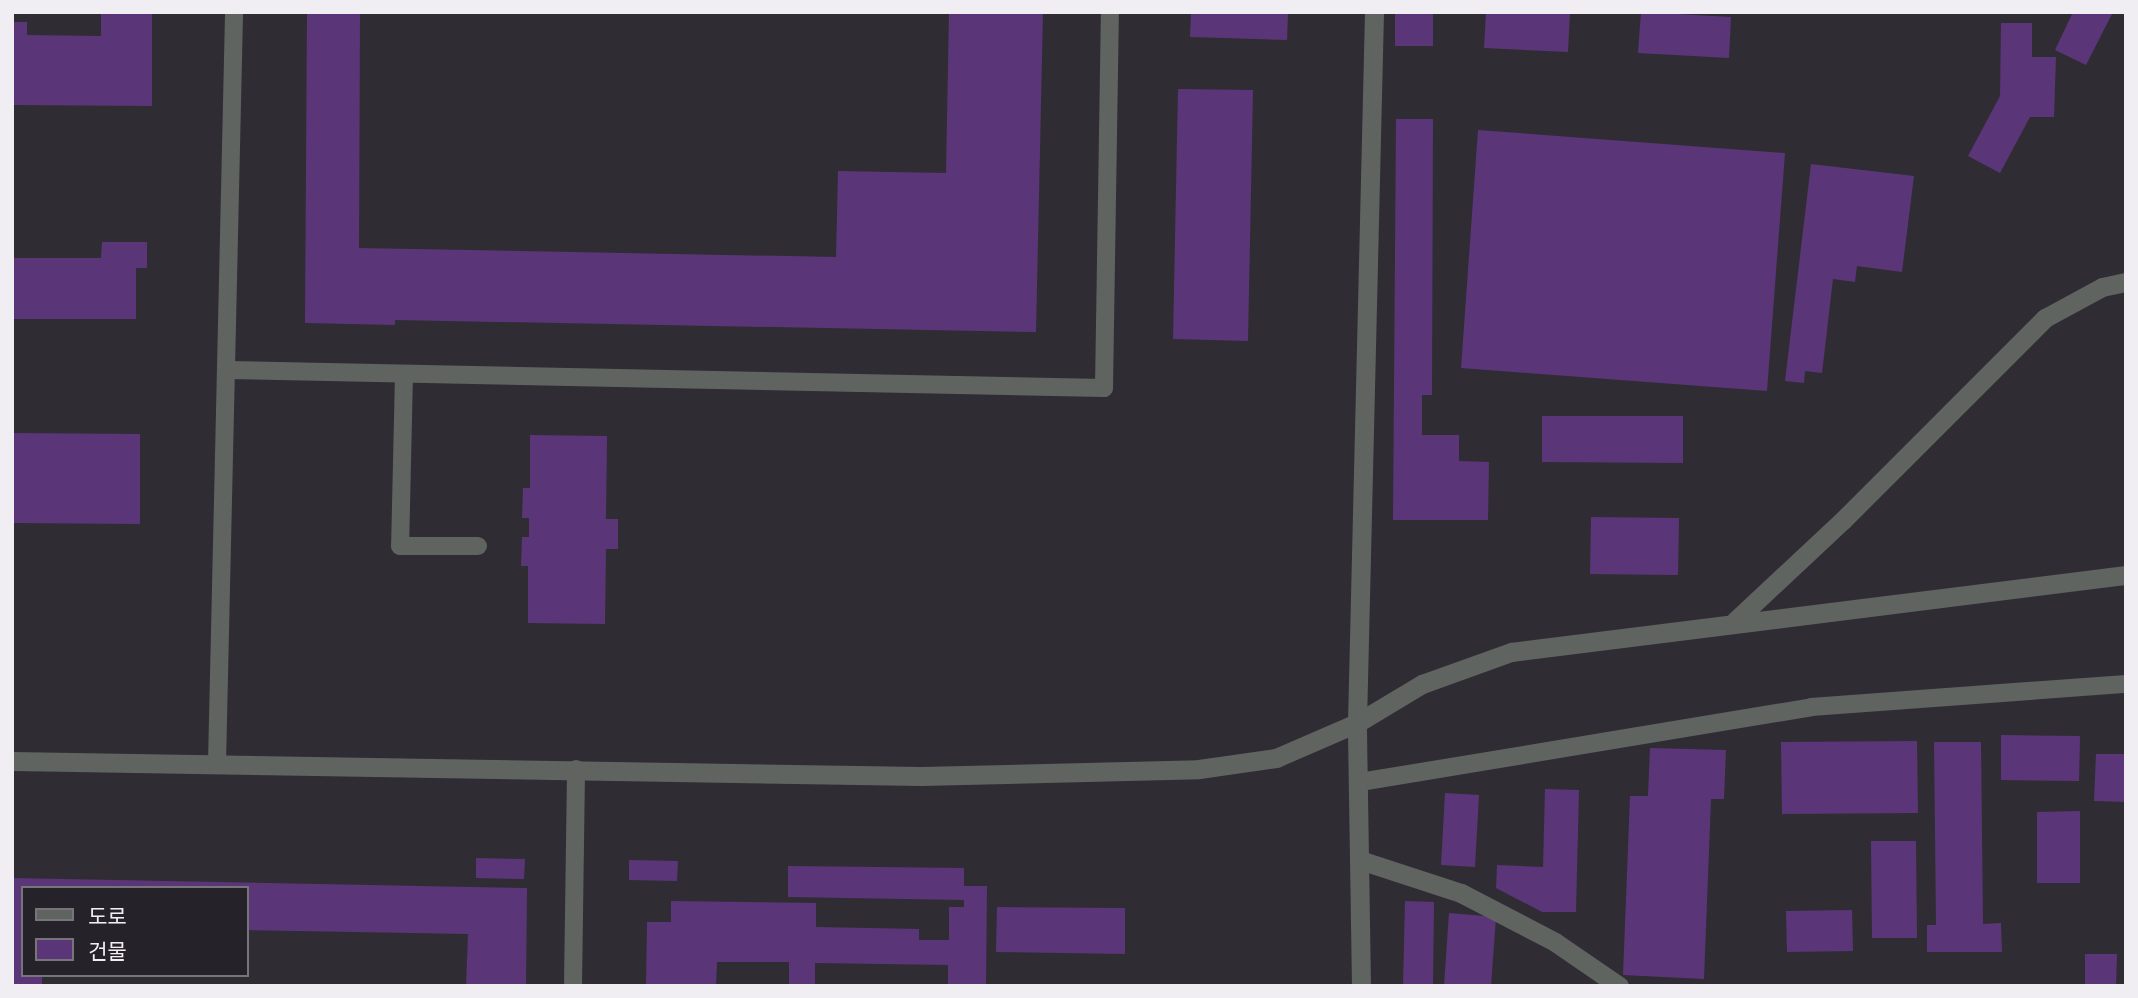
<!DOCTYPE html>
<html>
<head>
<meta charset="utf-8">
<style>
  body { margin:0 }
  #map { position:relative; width:2138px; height:998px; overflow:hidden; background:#302c34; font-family:Rubik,"Noto Sans KR",sans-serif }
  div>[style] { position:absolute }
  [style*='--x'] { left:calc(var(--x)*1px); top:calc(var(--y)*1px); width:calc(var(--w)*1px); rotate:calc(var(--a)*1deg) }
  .building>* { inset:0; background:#5a3678 }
  .service>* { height:18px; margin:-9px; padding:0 9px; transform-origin:9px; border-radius:9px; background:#5f6461 }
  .minor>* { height:19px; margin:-9.5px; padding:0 9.5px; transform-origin:9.5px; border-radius:9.5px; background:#5f6461 }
  .tertiary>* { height:19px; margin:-9.5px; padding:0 9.5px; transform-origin:9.5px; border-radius:9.5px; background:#5f6461 }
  span { translate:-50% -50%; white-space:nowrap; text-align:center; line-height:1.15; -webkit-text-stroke:7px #26222a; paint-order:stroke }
  .frame { position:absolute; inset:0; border:14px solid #f1eef3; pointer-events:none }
  .legend { position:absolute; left:21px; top:886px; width:228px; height:91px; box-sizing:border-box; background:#26222a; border:2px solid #77747a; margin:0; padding:9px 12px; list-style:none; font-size:21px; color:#f1eef3 }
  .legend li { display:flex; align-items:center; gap:14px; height:35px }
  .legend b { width:35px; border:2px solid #77747a }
</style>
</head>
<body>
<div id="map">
  <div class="building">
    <i style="clip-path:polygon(101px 12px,152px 12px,152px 106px,12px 105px,12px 22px,27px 22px,27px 35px,101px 36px)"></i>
    <i style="clip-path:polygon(307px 12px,360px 12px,359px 248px,836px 257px,838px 171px,946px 173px,949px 12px,1043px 12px,1036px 332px,395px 320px,395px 325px,305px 323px)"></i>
    <i style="clip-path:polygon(1191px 12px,1288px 13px,1287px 40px,1190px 37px)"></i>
    <i style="clip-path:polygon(1395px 12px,1433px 12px,1433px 46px,1395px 46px)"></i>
    <i style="clip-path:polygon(1486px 12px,1570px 12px,1568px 52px,1484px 48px)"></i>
    <i style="clip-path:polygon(1641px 12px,1731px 17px,1729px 58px,1638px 53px)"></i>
    <i style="clip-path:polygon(2073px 12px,2113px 12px,2086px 65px,2055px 50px)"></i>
    <i style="clip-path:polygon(2001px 23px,2032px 23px,2032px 57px,2056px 57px,2054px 117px,2030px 117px,2000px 173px,1968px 156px,2000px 96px)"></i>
    <i style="clip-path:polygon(1178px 89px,1253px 90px,1248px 341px,1173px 339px)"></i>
    <i style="clip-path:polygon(1396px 119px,1433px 119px,1432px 395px,1422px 395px,1422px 435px,1459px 435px,1459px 461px,1489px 462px,1488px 520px,1393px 520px)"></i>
    <i style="clip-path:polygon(1478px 130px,1785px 153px,1767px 391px,1461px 368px)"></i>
    <i style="clip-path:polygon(1811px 164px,1914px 176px,1902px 272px,1857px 266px,1855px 282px,1833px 279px,1822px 373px,1805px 371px,1804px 383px,1785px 381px)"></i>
    <i style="clip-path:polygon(102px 242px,147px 242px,147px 268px,136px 268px,136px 319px,12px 319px,12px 258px,101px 258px)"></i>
    <i style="clip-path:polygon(1542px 416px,1683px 416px,1683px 463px,1542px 462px)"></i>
    <i style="clip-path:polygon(12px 433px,140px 434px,140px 524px,12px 523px)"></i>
    <i style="clip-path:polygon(530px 435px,607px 436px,606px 519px,618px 519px,618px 549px,606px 549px,605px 624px,528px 623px,528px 566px,521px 566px,522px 537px,529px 537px,529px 518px,522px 518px,523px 488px,530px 488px)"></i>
    <i style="clip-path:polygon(1591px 517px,1679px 518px,1678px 575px,1590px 574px)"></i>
    <i style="clip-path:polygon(2001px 735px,2080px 736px,2079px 781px,2001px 780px)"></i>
    <i style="clip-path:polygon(1917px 741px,1918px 813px,1782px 814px,1781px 742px)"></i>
    <i style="clip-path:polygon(1934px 742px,1981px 742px,1983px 924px,2001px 923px,2002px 952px,1927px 952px,1927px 925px,1936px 925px)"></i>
    <i style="clip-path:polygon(1650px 748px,1726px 750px,1724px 799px,1711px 799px,1704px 979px,1623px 975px,1630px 796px,1648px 796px)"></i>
    <i style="clip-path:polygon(2096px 754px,2126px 754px,2126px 802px,2094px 801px)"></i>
    <i style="clip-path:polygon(1545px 789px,1579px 790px,1576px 912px,1542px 912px,1496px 888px,1497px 865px,1543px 867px)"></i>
    <i style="clip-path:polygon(1445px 793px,1479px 795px,1475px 867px,1441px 865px)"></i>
    <i style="clip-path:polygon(2080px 811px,2080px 883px,2037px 883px,2037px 812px)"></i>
    <i style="clip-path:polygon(1871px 841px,1916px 841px,1917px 938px,1872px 938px)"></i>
    <i style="clip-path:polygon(476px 858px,525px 859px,524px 879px,476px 878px)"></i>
    <i style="clip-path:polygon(629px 860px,678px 861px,677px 881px,629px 880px)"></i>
    <i style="clip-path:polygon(788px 866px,964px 868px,964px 886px,987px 886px,986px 986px,948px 986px,948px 965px,815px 963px,815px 986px,789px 986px,789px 962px,717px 962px,716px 986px,646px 986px,647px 922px,671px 922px,671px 901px,816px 903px,816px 927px,919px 929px,919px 940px,949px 940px,949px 907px,964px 907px,964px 900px,788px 897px)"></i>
    <i style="clip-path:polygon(12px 878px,527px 888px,526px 986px,466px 986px,468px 934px,247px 930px,247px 888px,23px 888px,23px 975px,42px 975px,42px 986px,12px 986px)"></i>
    <i style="clip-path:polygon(1405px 901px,1434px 902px,1433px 986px,1403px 986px)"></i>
    <i style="clip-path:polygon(997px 907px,1125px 908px,1125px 954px,996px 952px)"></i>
    <i style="clip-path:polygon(1852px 910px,1853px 951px,1787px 952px,1786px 911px)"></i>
    <i style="clip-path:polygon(1449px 913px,1496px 917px,1491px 986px,1444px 986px)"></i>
    <i style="clip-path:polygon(2085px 954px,2117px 954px,2116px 986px,2085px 986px)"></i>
  </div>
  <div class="service">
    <i style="--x:227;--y:370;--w:877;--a:1.18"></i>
    <i style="--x:1104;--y:388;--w:376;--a:-89.1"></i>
    <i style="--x:404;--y:374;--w:172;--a:91.3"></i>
    <i style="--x:400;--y:546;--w:78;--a:0"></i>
    <i style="--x:217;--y:764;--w:752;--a:-88.7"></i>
    <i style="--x:1360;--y:782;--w:457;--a:-9.4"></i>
    <i style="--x:1811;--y:707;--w:316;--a:-4.2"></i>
    <i style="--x:573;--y:986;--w:217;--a:-89.2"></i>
  </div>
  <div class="minor">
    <i style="--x:1735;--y:621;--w:148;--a:-43.1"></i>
    <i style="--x:1843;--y:520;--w:286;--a:-45"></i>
    <i style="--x:2045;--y:318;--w:65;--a:-28.5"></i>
    <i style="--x:2102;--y:287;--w:25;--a:-12"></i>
    <i style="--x:1357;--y:723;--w:76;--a:-31"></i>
    <i style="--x:1422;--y:684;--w:95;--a:-19.8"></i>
    <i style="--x:1511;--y:652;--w:620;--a:-7.14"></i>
    <i style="--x:1363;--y:861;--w:103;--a:18.1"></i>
    <i style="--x:1461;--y:893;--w:106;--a:27.5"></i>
    <i style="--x:1555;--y:942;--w:78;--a:34.5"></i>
  </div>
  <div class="tertiary">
    <i style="--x:12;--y:761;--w:909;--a:0.95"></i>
    <i style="--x:921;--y:776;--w:278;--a:-1.4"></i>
    <i style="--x:1199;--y:769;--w:78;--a:-8.1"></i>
    <i style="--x:1276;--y:758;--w:88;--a:-23.4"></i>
    <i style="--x:1361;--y:986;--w:263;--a:-90.9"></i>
    <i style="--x:1357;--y:723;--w:711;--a:-88.63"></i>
  </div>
  <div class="frame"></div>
  <ul class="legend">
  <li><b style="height:9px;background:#5f6461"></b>도로</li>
  <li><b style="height:19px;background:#5a3678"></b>건물</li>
  </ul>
</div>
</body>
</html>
